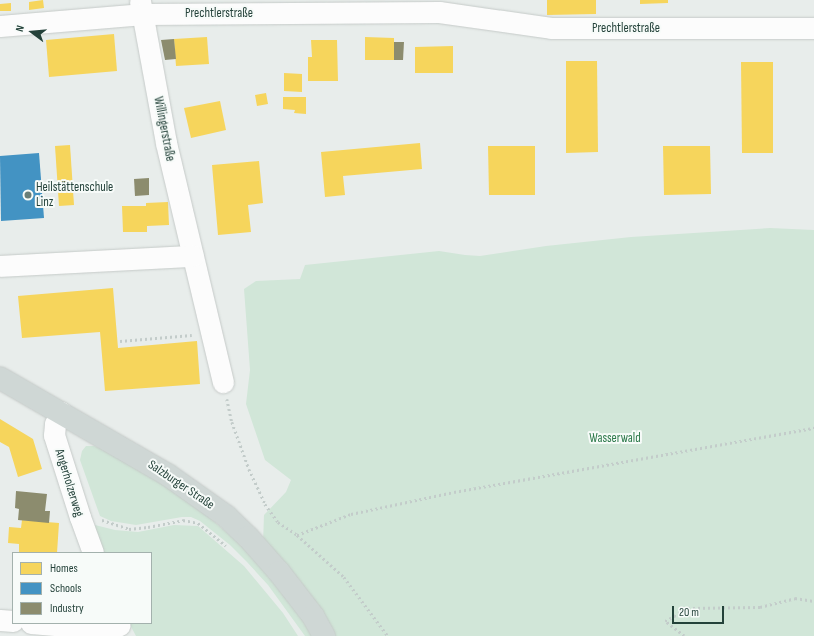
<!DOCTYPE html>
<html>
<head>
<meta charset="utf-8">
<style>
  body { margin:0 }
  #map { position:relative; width:814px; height:636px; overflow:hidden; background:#e8edeb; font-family:"Sofia Sans Condensed",sans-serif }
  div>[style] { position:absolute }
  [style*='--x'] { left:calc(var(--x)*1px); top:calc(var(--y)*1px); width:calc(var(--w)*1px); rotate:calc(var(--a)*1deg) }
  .green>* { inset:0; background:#d1e6d8 }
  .homes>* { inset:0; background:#f6d55c }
  .schools>* { inset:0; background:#4393c3 }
  .industry>* { inset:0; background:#8c8c6e }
  .path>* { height:2.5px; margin-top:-1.25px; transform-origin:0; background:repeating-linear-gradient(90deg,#c3ccca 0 2px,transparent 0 5px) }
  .roads { filter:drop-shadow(0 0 1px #c5cac8) drop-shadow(0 0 1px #c5cac8) }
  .minor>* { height:21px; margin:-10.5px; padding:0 10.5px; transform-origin:10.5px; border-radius:10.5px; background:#fcfcfc }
  .primary>* { height:22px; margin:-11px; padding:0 11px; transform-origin:11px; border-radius:11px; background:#cfd7d5 }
  .dots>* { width:11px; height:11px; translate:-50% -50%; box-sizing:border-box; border:2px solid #f7fbf9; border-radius:50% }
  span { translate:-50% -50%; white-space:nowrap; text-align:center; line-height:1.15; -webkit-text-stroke:4px #f7fbf9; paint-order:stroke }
  .street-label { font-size:13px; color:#24423a }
  .poi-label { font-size:13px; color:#24423a }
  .left { translate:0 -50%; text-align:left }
  .park-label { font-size:13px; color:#2d7a4b }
  .legend { position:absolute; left:12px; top:552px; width:140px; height:72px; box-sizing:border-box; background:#f7fbf9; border:1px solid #a3b1ad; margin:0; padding:5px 7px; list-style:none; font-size:12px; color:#24423a }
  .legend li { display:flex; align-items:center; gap:8px; height:20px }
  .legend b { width:20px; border:1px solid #a3b1ad }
  .north { position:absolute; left:12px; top:12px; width:40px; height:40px; -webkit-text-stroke:3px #f7fbf9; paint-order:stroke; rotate:286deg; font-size:11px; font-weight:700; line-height:16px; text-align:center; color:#24423a }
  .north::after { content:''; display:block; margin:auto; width:14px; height:18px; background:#24423a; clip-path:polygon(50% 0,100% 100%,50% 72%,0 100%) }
  .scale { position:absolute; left:672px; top:606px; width:52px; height:18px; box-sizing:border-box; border:2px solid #24423a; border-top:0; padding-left:5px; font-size:12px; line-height:14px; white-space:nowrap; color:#24423a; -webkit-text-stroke:3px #f7fbf9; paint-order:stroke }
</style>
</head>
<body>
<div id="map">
  <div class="green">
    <i style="clip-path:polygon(770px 228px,814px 230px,814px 636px,331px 636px,263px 543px,264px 515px,286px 492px,291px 480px,265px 460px,246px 404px,250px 370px,244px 289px,256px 281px,300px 279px,305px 265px,439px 251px,465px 255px,480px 256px,546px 246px,631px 237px)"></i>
    <i style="clip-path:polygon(86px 446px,94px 446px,109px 451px,158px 480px,203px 512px,238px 542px,269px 573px,295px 606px,313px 636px,305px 636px,268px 585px,247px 562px,230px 545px,200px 521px,191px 517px,182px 517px,136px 525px,111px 521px,100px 516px,80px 460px,82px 451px)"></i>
    <i style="clip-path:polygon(91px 524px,115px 530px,138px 532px,174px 525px,198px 526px,244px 566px,283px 613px,298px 636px,136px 636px,129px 623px,151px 623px,151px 553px,101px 553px)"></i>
  </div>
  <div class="homes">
    <i style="clip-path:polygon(43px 0,44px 8px,29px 10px,29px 2px)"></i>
    <i style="clip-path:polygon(547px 0,596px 0,596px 14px,547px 15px)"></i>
    <i style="clip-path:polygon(640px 0,668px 0,668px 3px,640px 4px)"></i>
    <i style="clip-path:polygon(11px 3px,11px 11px,0 11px,0 4px)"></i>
    <i style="clip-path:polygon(114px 34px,117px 71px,49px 77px,46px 40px)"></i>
    <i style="clip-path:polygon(207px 37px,209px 64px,176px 66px,174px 39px)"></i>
    <i style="clip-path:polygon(365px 37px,394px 38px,394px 60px,365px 60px)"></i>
    <i style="clip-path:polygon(311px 40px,337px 40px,338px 81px,308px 81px,308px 57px,312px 57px)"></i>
    <i style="clip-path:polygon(453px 46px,453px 73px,415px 73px,415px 47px)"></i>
    <i style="clip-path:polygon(566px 61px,597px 61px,598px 152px,566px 153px)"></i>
    <i style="clip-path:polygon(741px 62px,773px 62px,773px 153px,742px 153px)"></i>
    <i style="clip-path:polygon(284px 73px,302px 74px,302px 92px,284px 91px)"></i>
    <i style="clip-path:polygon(266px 93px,268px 104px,257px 106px,255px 95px)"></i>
    <i style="clip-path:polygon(283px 97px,306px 97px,306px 114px,294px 113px,295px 110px,283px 109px)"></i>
    <i style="clip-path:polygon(220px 101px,226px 130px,191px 138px,184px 108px)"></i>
    <i style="clip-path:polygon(420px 143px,422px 169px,343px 176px,345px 195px,325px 197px,321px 152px)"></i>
    <i style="clip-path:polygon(70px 145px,74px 205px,59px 206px,55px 146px)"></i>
    <i style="clip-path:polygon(488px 146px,535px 146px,535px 195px,489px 195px)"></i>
    <i style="clip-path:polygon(663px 146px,710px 146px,711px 194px,664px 195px)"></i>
    <i style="clip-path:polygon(259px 161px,263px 203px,248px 205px,251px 232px,218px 235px,212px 165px)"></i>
    <i style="clip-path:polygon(168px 202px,169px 225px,147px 226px,147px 232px,123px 232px,122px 206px,146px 206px,146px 203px)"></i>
    <i style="clip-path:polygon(113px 288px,118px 348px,197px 341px,200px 384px,105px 391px,100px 332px,22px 338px,18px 296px)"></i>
    <i style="clip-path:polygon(0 419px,33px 439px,42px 469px,18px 477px,9px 447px,0 442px)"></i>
    <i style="clip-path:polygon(22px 520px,59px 523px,57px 553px,19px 553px,19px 544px,8px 543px,9px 527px,21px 528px)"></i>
  </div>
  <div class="schools">
    <i style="clip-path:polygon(39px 153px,44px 218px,1px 221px,0 156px)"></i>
  </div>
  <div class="industry">
    <i style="clip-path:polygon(174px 39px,176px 59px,165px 60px,161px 40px)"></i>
    <i style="clip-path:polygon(394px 42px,404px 42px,403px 60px,394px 60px)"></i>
    <i style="clip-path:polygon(149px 178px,149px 195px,135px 196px,134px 179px)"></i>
    <i style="clip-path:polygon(16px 491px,47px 494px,45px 511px,50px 511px,49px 523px,18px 520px,19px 509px,15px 508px)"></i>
  </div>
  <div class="path">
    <i style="--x:120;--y:341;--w:72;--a:-4.8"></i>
    <i style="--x:227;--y:399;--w:24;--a:78"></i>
    <i style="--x:232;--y:422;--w:50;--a:70.1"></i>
    <i style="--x:249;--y:469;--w:38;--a:65"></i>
    <i style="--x:265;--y:504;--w:22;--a:54"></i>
    <i style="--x:278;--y:522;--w:23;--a:34"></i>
    <i style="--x:297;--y:535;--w:63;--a:41.8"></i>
    <i style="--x:344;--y:577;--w:74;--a:53.3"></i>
    <i style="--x:102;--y:520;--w:28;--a:18"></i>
    <i style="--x:129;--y:529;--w:19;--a:-6"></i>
    <i style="--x:148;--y:527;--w:36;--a:-11"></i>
    <i style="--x:183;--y:520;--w:15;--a:11"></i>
    <i style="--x:198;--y:523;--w:36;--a:39"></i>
    <i style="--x:297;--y:535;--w:58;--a:-21.3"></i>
    <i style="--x:351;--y:514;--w:105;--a:-12.1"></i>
    <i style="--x:454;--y:492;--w:366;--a:-10.1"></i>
    <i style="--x:684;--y:636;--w:24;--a:-142"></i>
    <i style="--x:665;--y:621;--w:26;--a:-29"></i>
    <i style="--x:688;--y:608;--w:72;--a:-0.8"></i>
    <i style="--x:760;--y:607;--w:36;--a:-14"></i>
    <i style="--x:795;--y:598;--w:19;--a:9"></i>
  </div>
  <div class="roads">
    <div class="minor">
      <i style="--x:140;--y:1;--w:144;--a:79.6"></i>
      <i style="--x:166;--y:143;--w:246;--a:76.6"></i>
      <i style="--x:0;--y:26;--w:144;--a:-4.8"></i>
      <i style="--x:143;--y:14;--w:296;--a:-0.4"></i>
      <i style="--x:439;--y:12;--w:113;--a:8.1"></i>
      <i style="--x:551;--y:28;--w:263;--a:0"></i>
      <i style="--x:0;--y:266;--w:193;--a:-3"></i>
      <i style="--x:61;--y:412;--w:13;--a:117"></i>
      <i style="--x:55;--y:424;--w:11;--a:95"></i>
      <i style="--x:54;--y:435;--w:86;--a:72.4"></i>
      <i style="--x:80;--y:517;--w:38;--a:70"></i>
      <i style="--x:0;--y:620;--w:13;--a:4"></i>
      <i style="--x:31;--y:623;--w:72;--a:4.8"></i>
      <i style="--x:103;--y:629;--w:17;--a:-13"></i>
    </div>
    <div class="primary">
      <i style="--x:0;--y:378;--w:194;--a:30"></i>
      <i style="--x:168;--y:475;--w:71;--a:35.3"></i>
      <i style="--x:226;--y:516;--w:30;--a:44"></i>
      <i style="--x:248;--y:537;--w:47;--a:48.5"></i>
      <i style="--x:279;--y:572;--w:56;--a:52.3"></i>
      <i style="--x:313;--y:616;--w:23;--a:61"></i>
    </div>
  </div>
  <div class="dots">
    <i style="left:28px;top:195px;background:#697e78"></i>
  </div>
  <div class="street-label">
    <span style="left:219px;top:13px">Prechtlerstraße</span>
    <span style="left:626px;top:28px">Prechtlerstraße</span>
    <span style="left:164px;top:129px;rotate:79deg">Willingerstraße</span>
    <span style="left:69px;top:483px;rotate:73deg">Angerholzerweg</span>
    <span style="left:181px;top:485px;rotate:34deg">Salzburger Straße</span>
  </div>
  <div class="poi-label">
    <span class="left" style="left:36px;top:195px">Heilstättenschule<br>Linz</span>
  </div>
  <div class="park-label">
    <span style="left:615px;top:438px">Wasserwald</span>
  </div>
  <ul class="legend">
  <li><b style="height:11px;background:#f6d55c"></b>Homes</li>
  <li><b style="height:11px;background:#4393c3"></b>Schools</li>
  <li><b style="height:11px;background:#8c8c6e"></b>Industry</li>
  </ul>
  <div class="north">N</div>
  <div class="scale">20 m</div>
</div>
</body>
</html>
